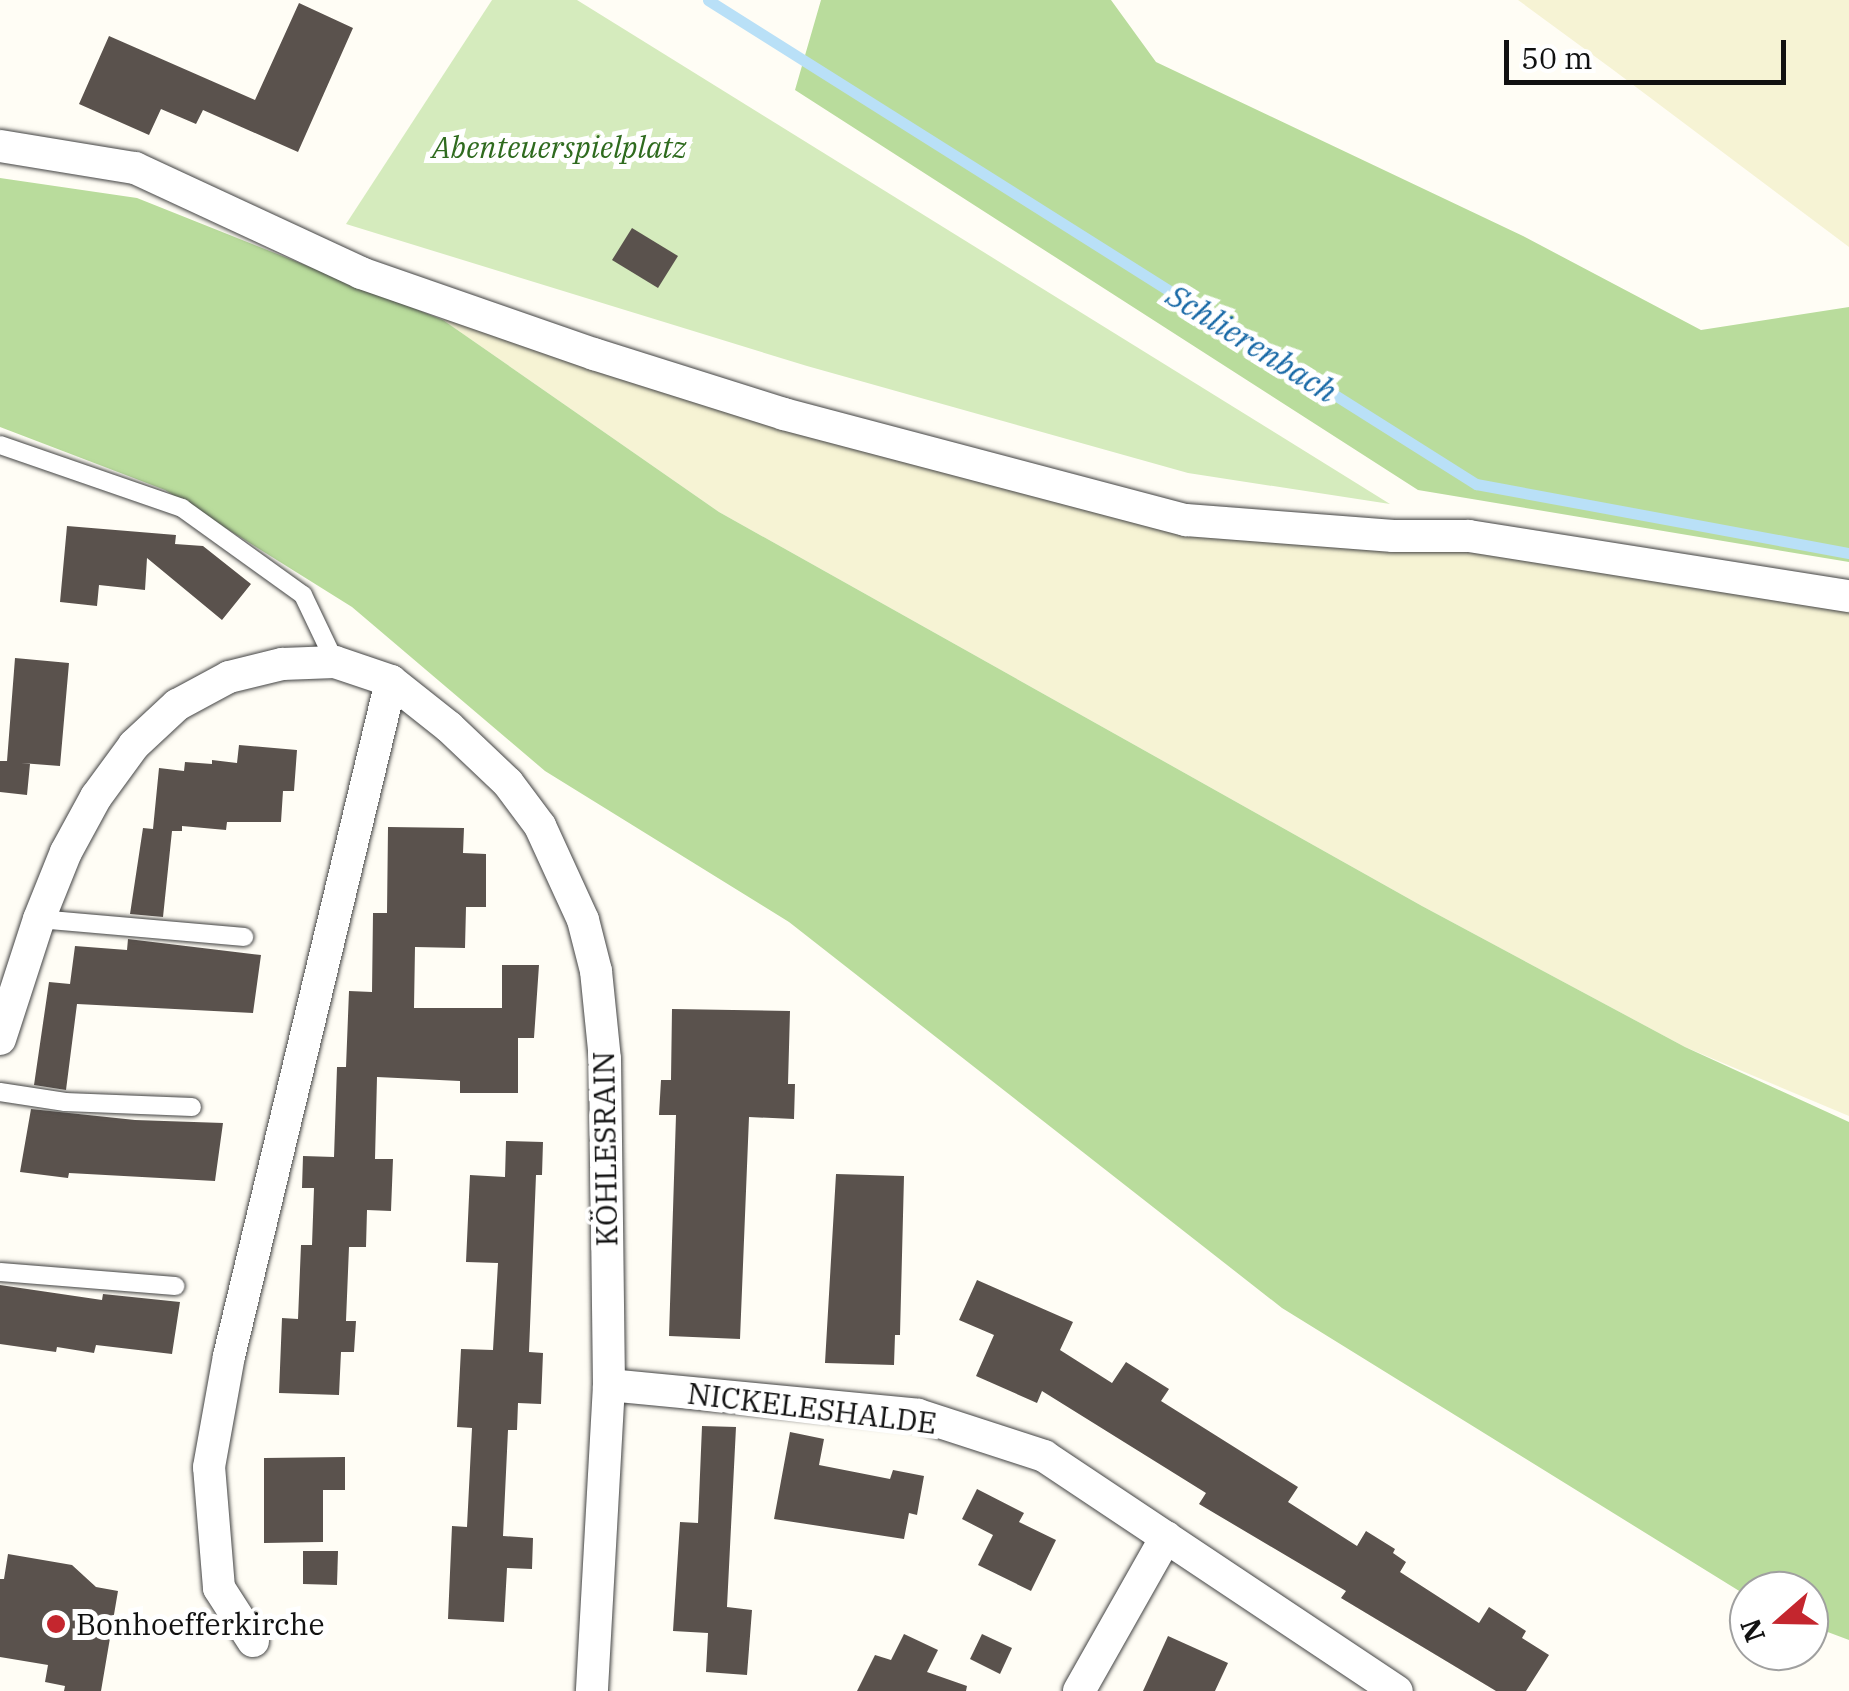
<!DOCTYPE html>
<html>
<head>
<meta charset="utf-8">
<style>
  body { margin:0 }
  #map { position:relative; width:1849px; height:1691px; overflow:hidden; background:#fffdf5; font-family:"IBM Plex Serif",serif }
  div>[style] { position:absolute }
  [style*='--x'] { left:calc(var(--x)*1px); top:calc(var(--y)*1px); width:calc(var(--w)*1px); rotate:calc(var(--a)*1deg) }
  .farmland>* { inset:0; background:#f6f3d4 }
  .green>* { inset:0; background:#d5ebbd }
  .forest>* { inset:0; background:#b9dc9c }
  .stream>* { height:11px; margin:-5.5px; padding:0 5.5px; transform-origin:5.5px; border-radius:5.5px; background:#b9e0f7 }
  .building>* { inset:0; background:#5a524d }
  .roads { filter:drop-shadow(0 0 2px #444) drop-shadow(0 0 2px #444) }
  .lane>* { height:18px; margin:-9px; padding:0 9px; transform-origin:9px; border-radius:9px; background:#fff }
  .street>* { height:32px; margin:-16px; padding:0 16px; transform-origin:16px; border-radius:16px; background:#fff }
  .dots>* { width:28px; height:28px; translate:-50% -50%; box-sizing:border-box; border:5px solid #fff; border-radius:50% }
  span { translate:-50% -50%; white-space:nowrap; text-align:center; line-height:1.15; -webkit-text-stroke:10px #fff; paint-order:stroke }
  .park-label { font-size:30px; color:#2f6b1f; font-style:italic }
  .street-label { font-size:30px; color:#111 }
  .poi-label { font-size:30px; color:#111 }
  .left { translate:0 -50%; text-align:left }
  .water-label { font-size:32px; color:#1768a6; font-style:italic }
  .north { position:absolute; left:1729px; top:1571px; width:100px; height:100px; box-sizing:border-box; background:#fff; border:2px solid #a0a0a0; border-radius:50%; rotate:250deg; font-size:28px; font-weight:700; line-height:40px; text-align:center; color:#111 }
  .north::after { content:''; display:block; margin:auto; width:35px; height:45px; background:#c4262e; clip-path:polygon(50% 0,100% 100%,50% 72%,0 100%) }
  .scale { position:absolute; left:1504px; top:40px; width:282px; height:45px; box-sizing:border-box; border:5px solid #111; border-top:0; padding-left:12px; font-size:30px; line-height:35px; white-space:nowrap; color:#111; -webkit-text-stroke:8px #fff; paint-order:stroke }
</style>
</head>
<body>
<div id="map">
  <div class="farmland">
    <i style="clip-path:polygon(1518px 0,1849px 0,1849px 247px,1612px 69px)"></i>
    <i style="clip-path:polygon(453px 305px,1186px 520px,1849px 596px,1849px 1116px,1685px 1047px,1422px 906px,719px 512px,443px 320px)"></i>
  </div>
  <div class="green">
    <i style="clip-path:polygon(492px 0,577px 0,1390px 504px,1188px 473px,807px 366px,346px 224px)"></i>
  </div>
  <div class="forest">
    <i style="clip-path:polygon(821px 0,1111px 0,1156px 62px,1523px 236px,1701px 330px,1849px 307px,1849px 562px,1418px 490px,795px 90px)"></i>
    <i style="clip-path:polygon(0 178px,137px 198px,443px 320px,719px 512px,1422px 906px,1685px 1047px,1849px 1122px,1849px 1640px,1809px 1625px,1809px 1591px,1749px 1591px,1749px 1597px,1282px 1308px,789px 922px,545px 771px,352px 607px,165px 490px,0 427px)"></i>
  </div>
  <div class="stream">
    <i style="--x:708;--y:0;--w:908;--a:32.22"></i>
    <i style="--x:1476;--y:484;--w:379;--a:10.5"></i>
  </div>
  <div class="building">
    <i style="clip-path:polygon(299px 3px,353px 28px,298px 152px,203px 110px,196px 124px,161px 109px,149px 135px,79px 104px,109px 36px,255px 100px)"></i>
    <i style="clip-path:polygon(632px 228px,678px 256px,658px 288px,612px 260px)"></i>
    <i style="clip-path:polygon(67px 526px,176px 535px,175px 544px,203px 546px,251px 584px,222px 620px,147px 558px,145px 590px,99px 585px,97px 606px,60px 602px)"></i>
    <i style="clip-path:polygon(15px 658px,69px 663px,60px 766px,21px 763px,30px 764px,27px 795px,0 792px,0 761px,7px 761px)"></i>
    <i style="clip-path:polygon(239px 745px,297px 750px,294px 791px,283px 791px,281px 822px,227px 822px,226px 830px,182px 826px,182px 831px,172px 831px,163px 917px,130px 914px,143px 828px,153px 829px,159px 768px,184px 771px,185px 762px,212px 764px,212px 760px,237px 763px)"></i>
    <i style="clip-path:polygon(388px 827px,464px 828px,463px 853px,486px 854px,486px 907px,466px 907px,465px 948px,415px 947px,414px 1008px,502px 1008px,502px 965px,539px 965px,534px 1038px,518px 1038px,518px 1093px,460px 1093px,460px 1081px,377px 1077px,375px 1159px,393px 1159px,391px 1211px,367px 1210px,366px 1247px,349px 1247px,346px 1321px,356px 1321px,354px 1352px,341px 1352px,339px 1395px,279px 1393px,282px 1318px,298px 1319px,301px 1245px,312px 1245px,314px 1188px,302px 1188px,303px 1156px,334px 1157px,337px 1067px,346px 1067px,349px 991px,372px 992px,373px 913px,387px 913px)"></i>
    <i style="clip-path:polygon(128px 939px,261px 955px,253px 1013px,77px 1004px,66px 1090px,34px 1085px,49px 982px,70px 984px,75px 946px,127px 950px)"></i>
    <i style="clip-path:polygon(672px 1009px,790px 1011px,788px 1084px,795px 1084px,794px 1119px,749px 1117px,740px 1339px,669px 1336px,676px 1115px,659px 1115px,661px 1080px,671px 1080px)"></i>
    <i style="clip-path:polygon(31px 1109px,135px 1120px,223px 1123px,215px 1181px,69px 1173px,68px 1178px,20px 1172px)"></i>
    <i style="clip-path:polygon(506px 1141px,543px 1142px,542px 1175px,536px 1175px,529px 1352px,543px 1353px,541px 1404px,518px 1403px,517px 1430px,508px 1430px,503px 1536px,533px 1538px,532px 1569px,507px 1568px,504px 1622px,448px 1619px,452px 1526px,467px 1527px,472px 1428px,457px 1427px,461px 1349px,493px 1350px,498px 1263px,466px 1262px,470px 1175px,505px 1177px)"></i>
    <i style="clip-path:polygon(836px 1174px,904px 1176px,900px 1335px,895px 1335px,894px 1365px,825px 1363px)"></i>
    <i style="clip-path:polygon(977px 1280px,1073px 1322px,1060px 1350px,1112px 1383px,1126px 1362px,1169px 1389px,1161px 1401px,1298px 1487px,1288px 1502px,1357px 1546px,1366px 1531px,1395px 1549px,1393px 1553px,1406px 1562px,1400px 1572px,1479px 1623px,1489px 1607px,1526px 1631px,1522px 1638px,1549px 1655px,1526px 1691px,1496px 1691px,1341px 1598px,1346px 1591px,1199px 1504px,1206px 1493px,1042px 1391px,1037px 1403px,976px 1376px,994px 1335px,959px 1320px)"></i>
    <i style="clip-path:polygon(0 1285px,102px 1300px,103px 1294px,180px 1302px,172px 1354px,96px 1345px,94px 1353px,57px 1347px,56px 1352px,0 1344px)"></i>
    <i style="clip-path:polygon(702px 1426px,736px 1427px,727px 1607px,752px 1610px,747px 1675px,706px 1672px,708px 1633px,673px 1631px,680px 1522px,698px 1523px)"></i>
    <i style="clip-path:polygon(790px 1432px,824px 1439px,819px 1465px,890px 1479px,893px 1470px,924px 1476px,917px 1515px,909px 1513px,904px 1539px,774px 1519px)"></i>
    <i style="clip-path:polygon(345px 1457px,345px 1490px,323px 1490px,323px 1542px,264px 1543px,264px 1458px)"></i>
    <i style="clip-path:polygon(977px 1489px,1024px 1513px,1019px 1522px,1056px 1540px,1031px 1591px,978px 1565px,993px 1535px,962px 1519px)"></i>
    <i style="clip-path:polygon(303px 1551px,338px 1551px,337px 1585px,303px 1584px)"></i>
    <i style="clip-path:polygon(8px 1554px,72px 1565px,96px 1587px,118px 1591px,101px 1691px,64px 1691px,65px 1686px,45px 1682px,48px 1665px,0 1657px,0 1579px,4px 1579px)"></i>
    <i style="clip-path:polygon(904px 1634px,938px 1650px,927px 1672px,967px 1686px,966px 1691px,857px 1691px,875px 1655px,891px 1660px)"></i>
    <i style="clip-path:polygon(982px 1634px,1012px 1648px,1000px 1674px,970px 1659px)"></i>
    <i style="clip-path:polygon(1168px 1636px,1228px 1663px,1215px 1691px,1143px 1691px)"></i>
  </div>
  <div class="roads">
    <div class="lane">
      <i style="--x:0;--y:445;--w:193;--a:19.1"></i>
      <i style="--x:182;--y:508;--w:149;--a:35.7"></i>
      <i style="--x:303;--y:595;--w:74;--a:64.5"></i>
      <i style="--x:39;--y:919;--w:206;--a:5"></i>
      <i style="--x:0;--y:1092;--w:66;--a:8.7"></i>
      <i style="--x:65;--y:1102;--w:127;--a:2.3"></i>
      <i style="--x:0;--y:1272;--w:176;--a:4.6"></i>
    </div>
    <div class="street">
      <i style="--x:0;--y:146;--w:137;--a:9.3"></i>
      <i style="--x:135;--y:168;--w:249;--a:24.9"></i>
      <i style="--x:361;--y:273;--w:247;--a:19.2"></i>
      <i style="--x:594;--y:354;--w:199;--a:17.5"></i>
      <i style="--x:784;--y:414;--w:416;--a:14.8"></i>
      <i style="--x:1186;--y:520;--w:208;--a:4.4"></i>
      <i style="--x:1393;--y:536;--w:76;--a:0"></i>
      <i style="--x:1469;--y:536;--w:385;--a:9"></i>
      <i style="--x:0;--y:1039;--w:126;--a:-72"></i>
      <i style="--x:39;--y:919;--w:72;--a:-68.1"></i>
      <i style="--x:66;--y:852;--w:63;--a:-61.4"></i>
      <i style="--x:96;--y:797;--w:64;--a:-53.8"></i>
      <i style="--x:134;--y:745;--w:59;--a:-42.9"></i>
      <i style="--x:177;--y:705;--w:59;--a:-28.3"></i>
      <i style="--x:229;--y:677;--w:55;--a:-13.8"></i>
      <i style="--x:282;--y:664;--w:53;--a:-2.2"></i>
      <i style="--x:335;--y:662;--w:59;--a:18.7"></i>
      <i style="--x:391;--y:681;--w:74;--a:38.4"></i>
      <i style="--x:449;--y:727;--w:81;--a:43.5"></i>
      <i style="--x:508;--y:783;--w:54;--a:53.3"></i>
      <i style="--x:540;--y:826;--w:103;--a:65.4"></i>
      <i style="--x:583;--y:920;--w:53;--a:75.7"></i>
      <i style="--x:596;--y:971;--w:88;--a:84.2"></i>
      <i style="--x:605;--y:1059;--w:326;--a:89.3"></i>
      <i style="--x:609;--y:1385;--w:306;--a:93.2"></i>
      <i style="--x:609;--y:1385;--w:310;--a:5.5"></i>
      <i style="--x:918;--y:1415;--w:133;--a:18"></i>
      <i style="--x:1044;--y:1456;--w:424;--a:33.7"></i>
      <i style="--x:253;--y:1641;--w:63;--a:-122.7"></i>
      <i style="--x:219;--y:1588;--w:121;--a:-94.7"></i>
      <i style="--x:209;--y:1467;--w:113;--a:-79.8"></i>
      <i style="--x:229;--y:1356;--w:694;--a:-76.5"></i>
      <i style="--x:1079;--y:1691;--w:177;--a:-60.5"></i>
    </div>
  </div>
  <div class="dots">
    <i style="left:56px;top:1624px;background:#c4262e"></i>
  </div>
  <div class="park-label">
    <span style="left:559px;top:147px">Abenteuerspielplatz</span>
  </div>
  <div class="street-label">
    <span style="left:605px;top:1149px;rotate:-91deg">KÖHLESRAIN</span>
    <span style="left:812px;top:1408px;rotate:7deg">NICKELESHALDE</span>
  </div>
  <div class="poi-label">
    <span class="left" style="left:76px;top:1624px">Bonhoefferkirche</span>
  </div>
  <div class="water-label">
    <span style="left:1252px;top:343px;rotate:32deg">Schlierenbach</span>
  </div>
  <div class="north">N</div>
  <div class="scale">50 m</div>
</div>
</body>
</html>
